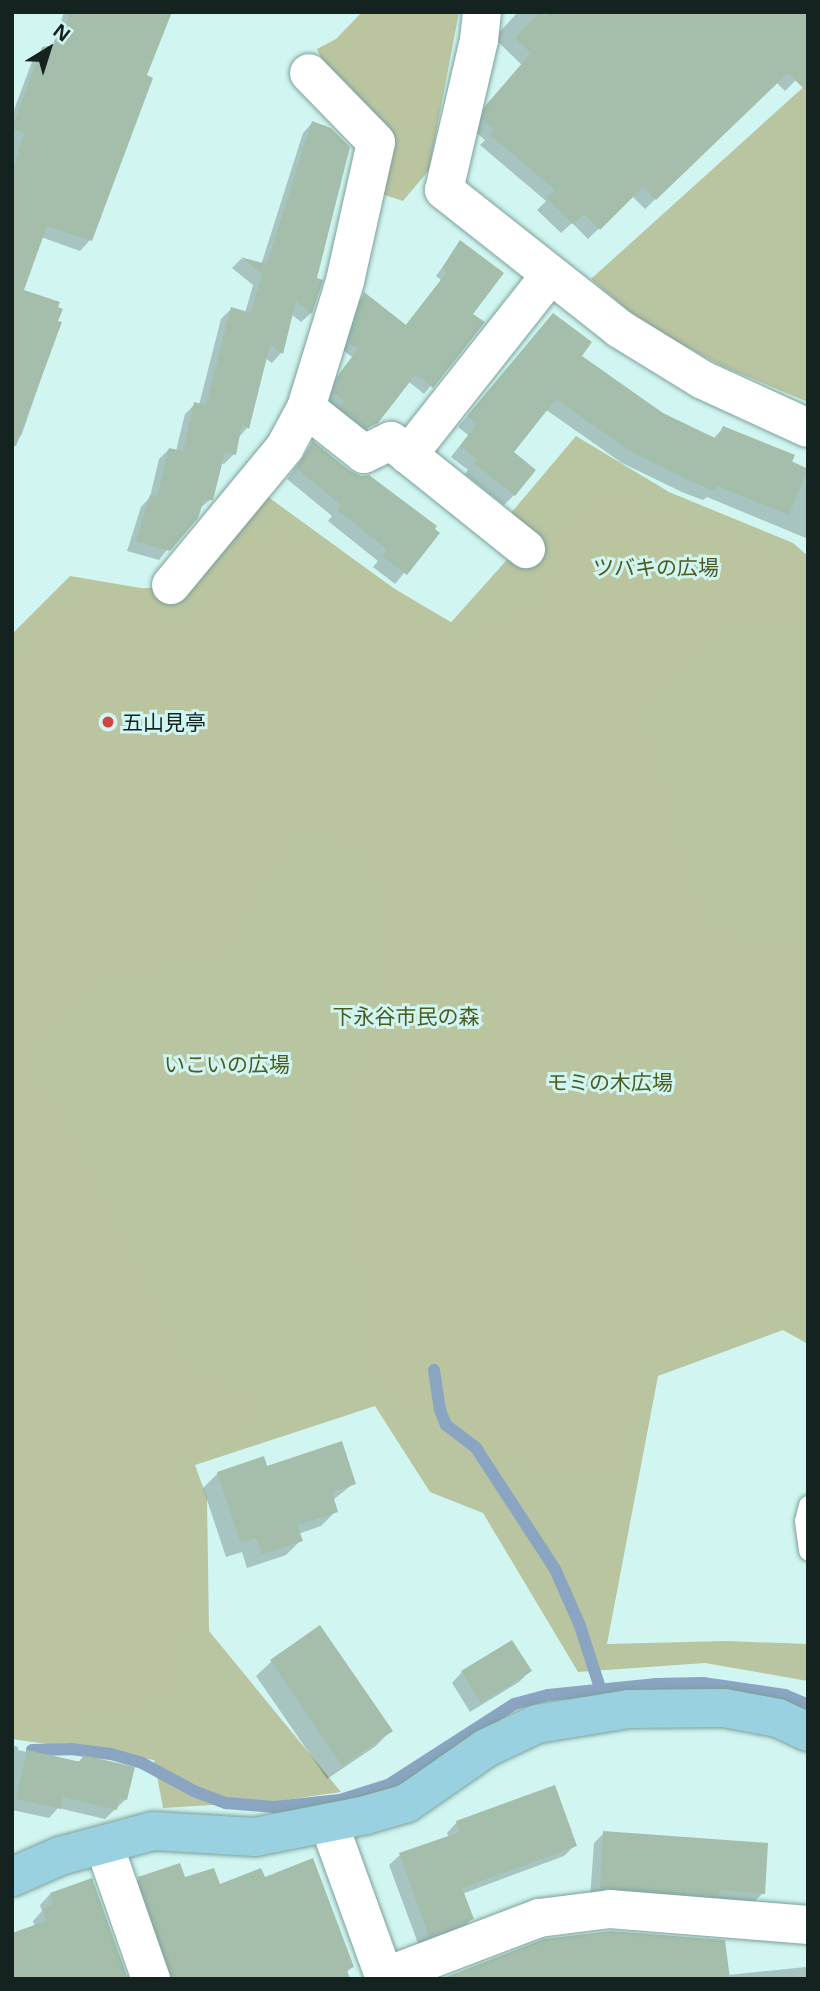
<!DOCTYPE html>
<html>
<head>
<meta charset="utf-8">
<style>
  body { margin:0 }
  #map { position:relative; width:820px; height:1991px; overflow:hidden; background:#d1f6f1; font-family:"Open Sans","Noto Sans JP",sans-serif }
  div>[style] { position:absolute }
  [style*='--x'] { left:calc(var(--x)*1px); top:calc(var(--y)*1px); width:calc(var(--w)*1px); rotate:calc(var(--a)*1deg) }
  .green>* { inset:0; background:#b9c4a1 }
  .forest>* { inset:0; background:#bac5a0 }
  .shadow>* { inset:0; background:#0003 }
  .stream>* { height:12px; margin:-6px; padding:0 6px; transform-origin:6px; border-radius:6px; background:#8aa5c2 }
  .building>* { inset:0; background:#a4beab }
  .roads { filter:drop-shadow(0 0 2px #7d9f9a) drop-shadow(0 0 2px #7d9f9a) }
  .service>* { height:19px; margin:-9.5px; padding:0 9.5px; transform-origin:9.5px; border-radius:9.5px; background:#fff }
  .minor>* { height:38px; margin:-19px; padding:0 19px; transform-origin:19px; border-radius:19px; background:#fff }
  .primary>* { height:38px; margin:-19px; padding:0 19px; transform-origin:19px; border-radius:19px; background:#9ad1e0 }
  .dots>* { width:19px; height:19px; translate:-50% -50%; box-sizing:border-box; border:4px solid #d1f6f1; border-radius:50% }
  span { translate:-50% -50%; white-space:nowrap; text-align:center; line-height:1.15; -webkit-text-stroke:6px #d1f6f1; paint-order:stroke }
  .park-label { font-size:21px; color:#4d5b23 }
  .poi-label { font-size:21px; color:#142220 }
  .left { translate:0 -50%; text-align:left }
  .frame { position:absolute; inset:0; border:14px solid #142220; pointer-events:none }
  .north { position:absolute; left:14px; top:14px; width:70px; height:70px; -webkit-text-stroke:5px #d1f6f1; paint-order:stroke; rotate:38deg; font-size:19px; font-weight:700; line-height:28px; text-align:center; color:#142220 }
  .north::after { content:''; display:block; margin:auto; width:24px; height:32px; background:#142220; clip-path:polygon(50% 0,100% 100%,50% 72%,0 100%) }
</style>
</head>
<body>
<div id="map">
  <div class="green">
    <i style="clip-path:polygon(808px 83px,808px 402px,722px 366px,644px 324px,591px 279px)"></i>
    <i style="clip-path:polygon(576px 436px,669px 492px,793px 543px,808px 556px,808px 1344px,783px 1330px,658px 1376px,607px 1644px,726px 1641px,808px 1644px,808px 1681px,705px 1663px,578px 1672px,483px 1513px,430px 1492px,375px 1406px,195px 1465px,207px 1498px,209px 1631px,341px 1792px,278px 1801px,163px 1808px,154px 1760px,12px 1739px,12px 634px,70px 576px,176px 594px,264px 494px,447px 627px,527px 537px,506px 519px)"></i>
  </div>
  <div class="forest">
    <i style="clip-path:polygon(362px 12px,459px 12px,429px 170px,403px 201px,382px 194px,317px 49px,336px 39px)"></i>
    <i style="clip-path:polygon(610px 486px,808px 556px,808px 634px,729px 634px,648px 720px,714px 922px,808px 946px,808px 1336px,783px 1323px,653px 1370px,622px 1487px,539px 1480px,371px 1394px,338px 1154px,354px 1063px,383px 998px,365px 855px,299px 840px,228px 960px,105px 989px,37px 1058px,198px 1375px,248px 1378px,274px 1427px,188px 1460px,201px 1595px,174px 1697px,126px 1721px,12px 1738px,12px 653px,49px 607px,81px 591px,194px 586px,245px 534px,288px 526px,466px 631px,528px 600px,564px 520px)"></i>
  </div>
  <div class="shadow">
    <i style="clip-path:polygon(64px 12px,170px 12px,145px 76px,151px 79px,90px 240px,80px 251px,41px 237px,22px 291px,60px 323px,22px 434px,12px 448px,12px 115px,33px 59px,43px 49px,53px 45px)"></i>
    <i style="clip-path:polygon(518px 12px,784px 12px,808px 68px,785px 91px,776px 82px,645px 209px,632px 196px,588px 239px,572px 223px,561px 233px,537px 210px,546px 201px,480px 145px,485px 140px,473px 130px,476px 117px,522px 65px,494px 38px)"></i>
    <i style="clip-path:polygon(312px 123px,315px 279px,311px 313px,301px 322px,291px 314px,281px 353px,272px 363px,265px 358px,247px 428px,238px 438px,234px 454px,224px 464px,220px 463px,211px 499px,199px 509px,159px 560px,127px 551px,141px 507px,150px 497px,159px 459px,169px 449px,176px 451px,185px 414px,195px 404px,199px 405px,221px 319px,231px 309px,245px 313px,253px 285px,232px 268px,241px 259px,261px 265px,303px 133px)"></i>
    <i style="clip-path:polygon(460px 243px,471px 314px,482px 323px,424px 394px,408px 381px,376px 422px,359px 435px,327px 401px,333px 382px,352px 357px,343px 350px,358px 302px,365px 294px,405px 326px,441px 280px,436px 276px)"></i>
    <i style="clip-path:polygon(553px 315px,579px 356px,662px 415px,713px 439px,723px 428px,808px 469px,808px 539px,707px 497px,703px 500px,684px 493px,622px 463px,545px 409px,512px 453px,514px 495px,504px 505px,465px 474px,468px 470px,451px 457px,468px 435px,458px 427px)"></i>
    <i style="clip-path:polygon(313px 444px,437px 533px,395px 584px,373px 567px,378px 561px,328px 521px,332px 516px,287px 479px)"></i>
    <i style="clip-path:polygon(266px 1468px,354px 1483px,333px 1500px,336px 1511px,321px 1526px,298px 1534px,300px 1541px,286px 1555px,247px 1568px,242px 1552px,226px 1557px,203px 1488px,218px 1473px)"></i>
    <i style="clip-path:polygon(320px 1628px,390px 1731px,376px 1746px,327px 1779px,256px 1676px,271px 1662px)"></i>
    <i style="clip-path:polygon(530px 1671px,519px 1682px,470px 1712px,452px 1683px,462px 1672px)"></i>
    <i style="clip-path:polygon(12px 1745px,18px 1747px,18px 1750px,77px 1763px,83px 1757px,126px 1799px,105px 1819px,58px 1808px,49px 1818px,12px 1810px)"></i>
    <i style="clip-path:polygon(457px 1822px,575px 1845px,564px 1856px,462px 1894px,472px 1919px,461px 1930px,419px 1946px,389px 1865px,400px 1855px,449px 1838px,447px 1833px)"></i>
    <i style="clip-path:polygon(604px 1833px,763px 1893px,753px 1903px,590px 1898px,594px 1843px)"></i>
    <i style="clip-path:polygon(139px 1879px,184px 1880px,219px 1886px,264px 1879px,352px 1967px,346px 1973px,348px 1979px,161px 1979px,129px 1889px)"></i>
    <i style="clip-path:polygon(50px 1894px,126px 1979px,35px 1927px,33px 1921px,42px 1911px,40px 1905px)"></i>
    <i style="clip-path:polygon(806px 1967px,808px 1979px,446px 1979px,728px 1975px)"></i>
  </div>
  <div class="stream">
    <i style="--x:434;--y:1370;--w:40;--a:81.5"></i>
    <i style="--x:440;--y:1410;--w:16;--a:68"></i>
    <i style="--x:446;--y:1425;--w:38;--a:37"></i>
    <i style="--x:476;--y:1448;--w:145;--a:56.9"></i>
    <i style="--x:555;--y:1569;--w:62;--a:66.3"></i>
    <i style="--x:580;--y:1626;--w:65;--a:72.1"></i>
    <i style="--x:32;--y:1750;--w:39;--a:-1"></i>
    <i style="--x:71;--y:1749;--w:40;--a:7.1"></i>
    <i style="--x:111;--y:1754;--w:32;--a:16"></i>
    <i style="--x:142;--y:1763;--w:59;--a:28.3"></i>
    <i style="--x:194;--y:1791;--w:34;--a:21"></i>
    <i style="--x:226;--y:1803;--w:48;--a:4.8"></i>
    <i style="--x:274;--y:1807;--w:66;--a:-6.1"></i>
    <i style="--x:340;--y:1800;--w:50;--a:-17.4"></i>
    <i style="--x:388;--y:1785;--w:150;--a:-32.7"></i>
    <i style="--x:514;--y:1704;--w:35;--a:-15"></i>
    <i style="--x:548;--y:1695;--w:109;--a:-5.8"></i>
    <i style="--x:656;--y:1684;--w:47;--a:-1.2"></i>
    <i style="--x:703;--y:1683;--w:83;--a:8.3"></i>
    <i style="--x:785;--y:1695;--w:25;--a:23"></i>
  </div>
  <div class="building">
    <i style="clip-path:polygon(70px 12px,172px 12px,147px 75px,153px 78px,92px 241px,47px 226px,24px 290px,60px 302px,58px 307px,63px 309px,58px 321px,62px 322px,16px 446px,12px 446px,12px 174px,24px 133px,12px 128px,42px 47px,54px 45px,55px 40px,60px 42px)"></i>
    <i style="clip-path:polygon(549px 12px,808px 12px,808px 93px,788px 73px,656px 200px,643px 187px,600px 230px,584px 214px,573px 224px,546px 198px,555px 190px,489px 134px,494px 129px,483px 120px,486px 105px,531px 53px,515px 38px,539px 13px,544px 17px)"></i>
    <i style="clip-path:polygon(312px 121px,331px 128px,350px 147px,317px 278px,323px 280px,312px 314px,296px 301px,283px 354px,270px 345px,249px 429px,242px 424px,236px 455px,225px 452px,213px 500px,204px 500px,198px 518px,170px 551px,136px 541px,150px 495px,157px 497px,169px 448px,183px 451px,194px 402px,206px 405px,231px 307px,251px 313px,262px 274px,240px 257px,267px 264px)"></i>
    <i style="clip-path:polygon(460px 240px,504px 273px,473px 314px,485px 322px,433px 388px,416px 374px,378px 423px,367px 428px,340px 407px,345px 401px,334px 393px,340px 373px,358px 349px,349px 343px,364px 292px,406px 325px,447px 272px,442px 268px)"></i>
    <i style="clip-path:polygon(553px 313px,592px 342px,582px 356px,663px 413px,717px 439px,723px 426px,795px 455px,792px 462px,808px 469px,789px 515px,717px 486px,715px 491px,695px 483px,633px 453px,556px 399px,514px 452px,536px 470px,515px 496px,474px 463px,477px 459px,460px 446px,477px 424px,467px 416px)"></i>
    <i style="clip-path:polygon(313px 441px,350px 471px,361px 476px,369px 475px,437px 526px,435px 529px,440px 533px,407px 575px,382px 556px,387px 549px,337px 510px,341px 505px,296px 468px)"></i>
    <i style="clip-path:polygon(342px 1441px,356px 1484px,332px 1492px,338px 1512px,297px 1525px,303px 1541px,262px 1554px,256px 1538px,241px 1543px,217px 1472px,264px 1456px,267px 1466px)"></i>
    <i style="clip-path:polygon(320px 1625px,393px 1731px,342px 1766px,270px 1660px)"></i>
    <i style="clip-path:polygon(512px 1640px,532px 1671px,481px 1703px,461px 1671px)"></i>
    <i style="clip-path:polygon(27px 1750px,81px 1762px,83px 1755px,135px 1767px,127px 1800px,119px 1798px,117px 1810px,63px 1797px,61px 1809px,16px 1799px)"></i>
    <i style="clip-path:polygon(555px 1785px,577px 1846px,462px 1888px,474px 1919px,429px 1936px,399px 1853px,460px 1832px,456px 1821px)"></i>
    <i style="clip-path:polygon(603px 1831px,768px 1843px,765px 1894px,719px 1890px,719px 1896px,600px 1888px)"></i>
    <i style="clip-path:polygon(313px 1858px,354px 1967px,347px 1970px,350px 1979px,172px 1979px,138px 1877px,180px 1863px,185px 1877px,214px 1868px,220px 1884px,261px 1868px,265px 1877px)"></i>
    <i style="clip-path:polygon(92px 1878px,128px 1979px,12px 1979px,12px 1933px,46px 1921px,42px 1909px,53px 1905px,50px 1893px)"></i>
    <i style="clip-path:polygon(611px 1931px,725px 1940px,730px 1979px,441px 1979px,544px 1939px)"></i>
  </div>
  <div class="roads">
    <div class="service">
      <i style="--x:808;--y:1505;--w:16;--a:104"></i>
      <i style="--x:804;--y:1521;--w:30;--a:82"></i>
    </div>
    <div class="minor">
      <i style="--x:482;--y:12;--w:28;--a:96"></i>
      <i style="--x:479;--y:40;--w:154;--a:103.1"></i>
      <i style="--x:444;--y:190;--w:224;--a:38.3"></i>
      <i style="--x:620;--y:329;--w:97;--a:31.6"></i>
      <i style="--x:703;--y:380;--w:115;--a:24.6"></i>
      <i style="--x:306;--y:408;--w:74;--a:38.4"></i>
      <i style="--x:364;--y:454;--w:30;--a:-26"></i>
      <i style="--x:391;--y:441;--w:173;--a:38.7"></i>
      <i style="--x:408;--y:455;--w:229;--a:-51.7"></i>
      <i style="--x:171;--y:585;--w:179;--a:-50.4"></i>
      <i style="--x:285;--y:447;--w:44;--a:-61.7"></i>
      <i style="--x:306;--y:408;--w:133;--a:-72.9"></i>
      <i style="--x:345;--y:281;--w:142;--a:-77.4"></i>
      <i style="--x:376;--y:142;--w:96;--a:-134.2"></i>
      <i style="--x:329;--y:1824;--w:165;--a:70.1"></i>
      <i style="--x:104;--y:1845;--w:142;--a:70.7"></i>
      <i style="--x:384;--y:1977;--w:166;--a:-20.8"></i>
      <i style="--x:539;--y:1918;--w:72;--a:-7.2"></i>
      <i style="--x:610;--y:1909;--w:199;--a:4.6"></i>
    </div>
    <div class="primary">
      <i style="--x:12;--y:1877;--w:52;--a:-23.6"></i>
      <i style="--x:60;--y:1856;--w:96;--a:-15"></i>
      <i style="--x:153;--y:1831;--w:102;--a:3.4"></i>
      <i style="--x:255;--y:1837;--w:113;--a:-11.2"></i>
      <i style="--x:366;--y:1815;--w:43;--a:-16.3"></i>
      <i style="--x:407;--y:1803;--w:96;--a:-34.8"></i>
      <i style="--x:486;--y:1748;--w:56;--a:-25.2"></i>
      <i style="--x:537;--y:1724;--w:93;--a:-9.3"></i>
      <i style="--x:629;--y:1709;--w:95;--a:-0.6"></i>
      <i style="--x:724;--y:1708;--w:55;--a:10.5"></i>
      <i style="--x:778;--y:1718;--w:33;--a:25"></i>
    </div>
  </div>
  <div class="dots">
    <i style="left:108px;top:722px;background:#d24343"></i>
  </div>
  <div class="park-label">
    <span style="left:656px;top:567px">ツバキの広場</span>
    <span style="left:406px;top:1016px">下永谷市民の森</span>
    <span style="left:227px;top:1064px">いこいの広場</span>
    <span style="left:610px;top:1082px">モミの木広場</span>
  </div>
  <div class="poi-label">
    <span class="left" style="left:122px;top:722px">五山見亭</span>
  </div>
  <div class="frame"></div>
  <div class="north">N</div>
</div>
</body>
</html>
